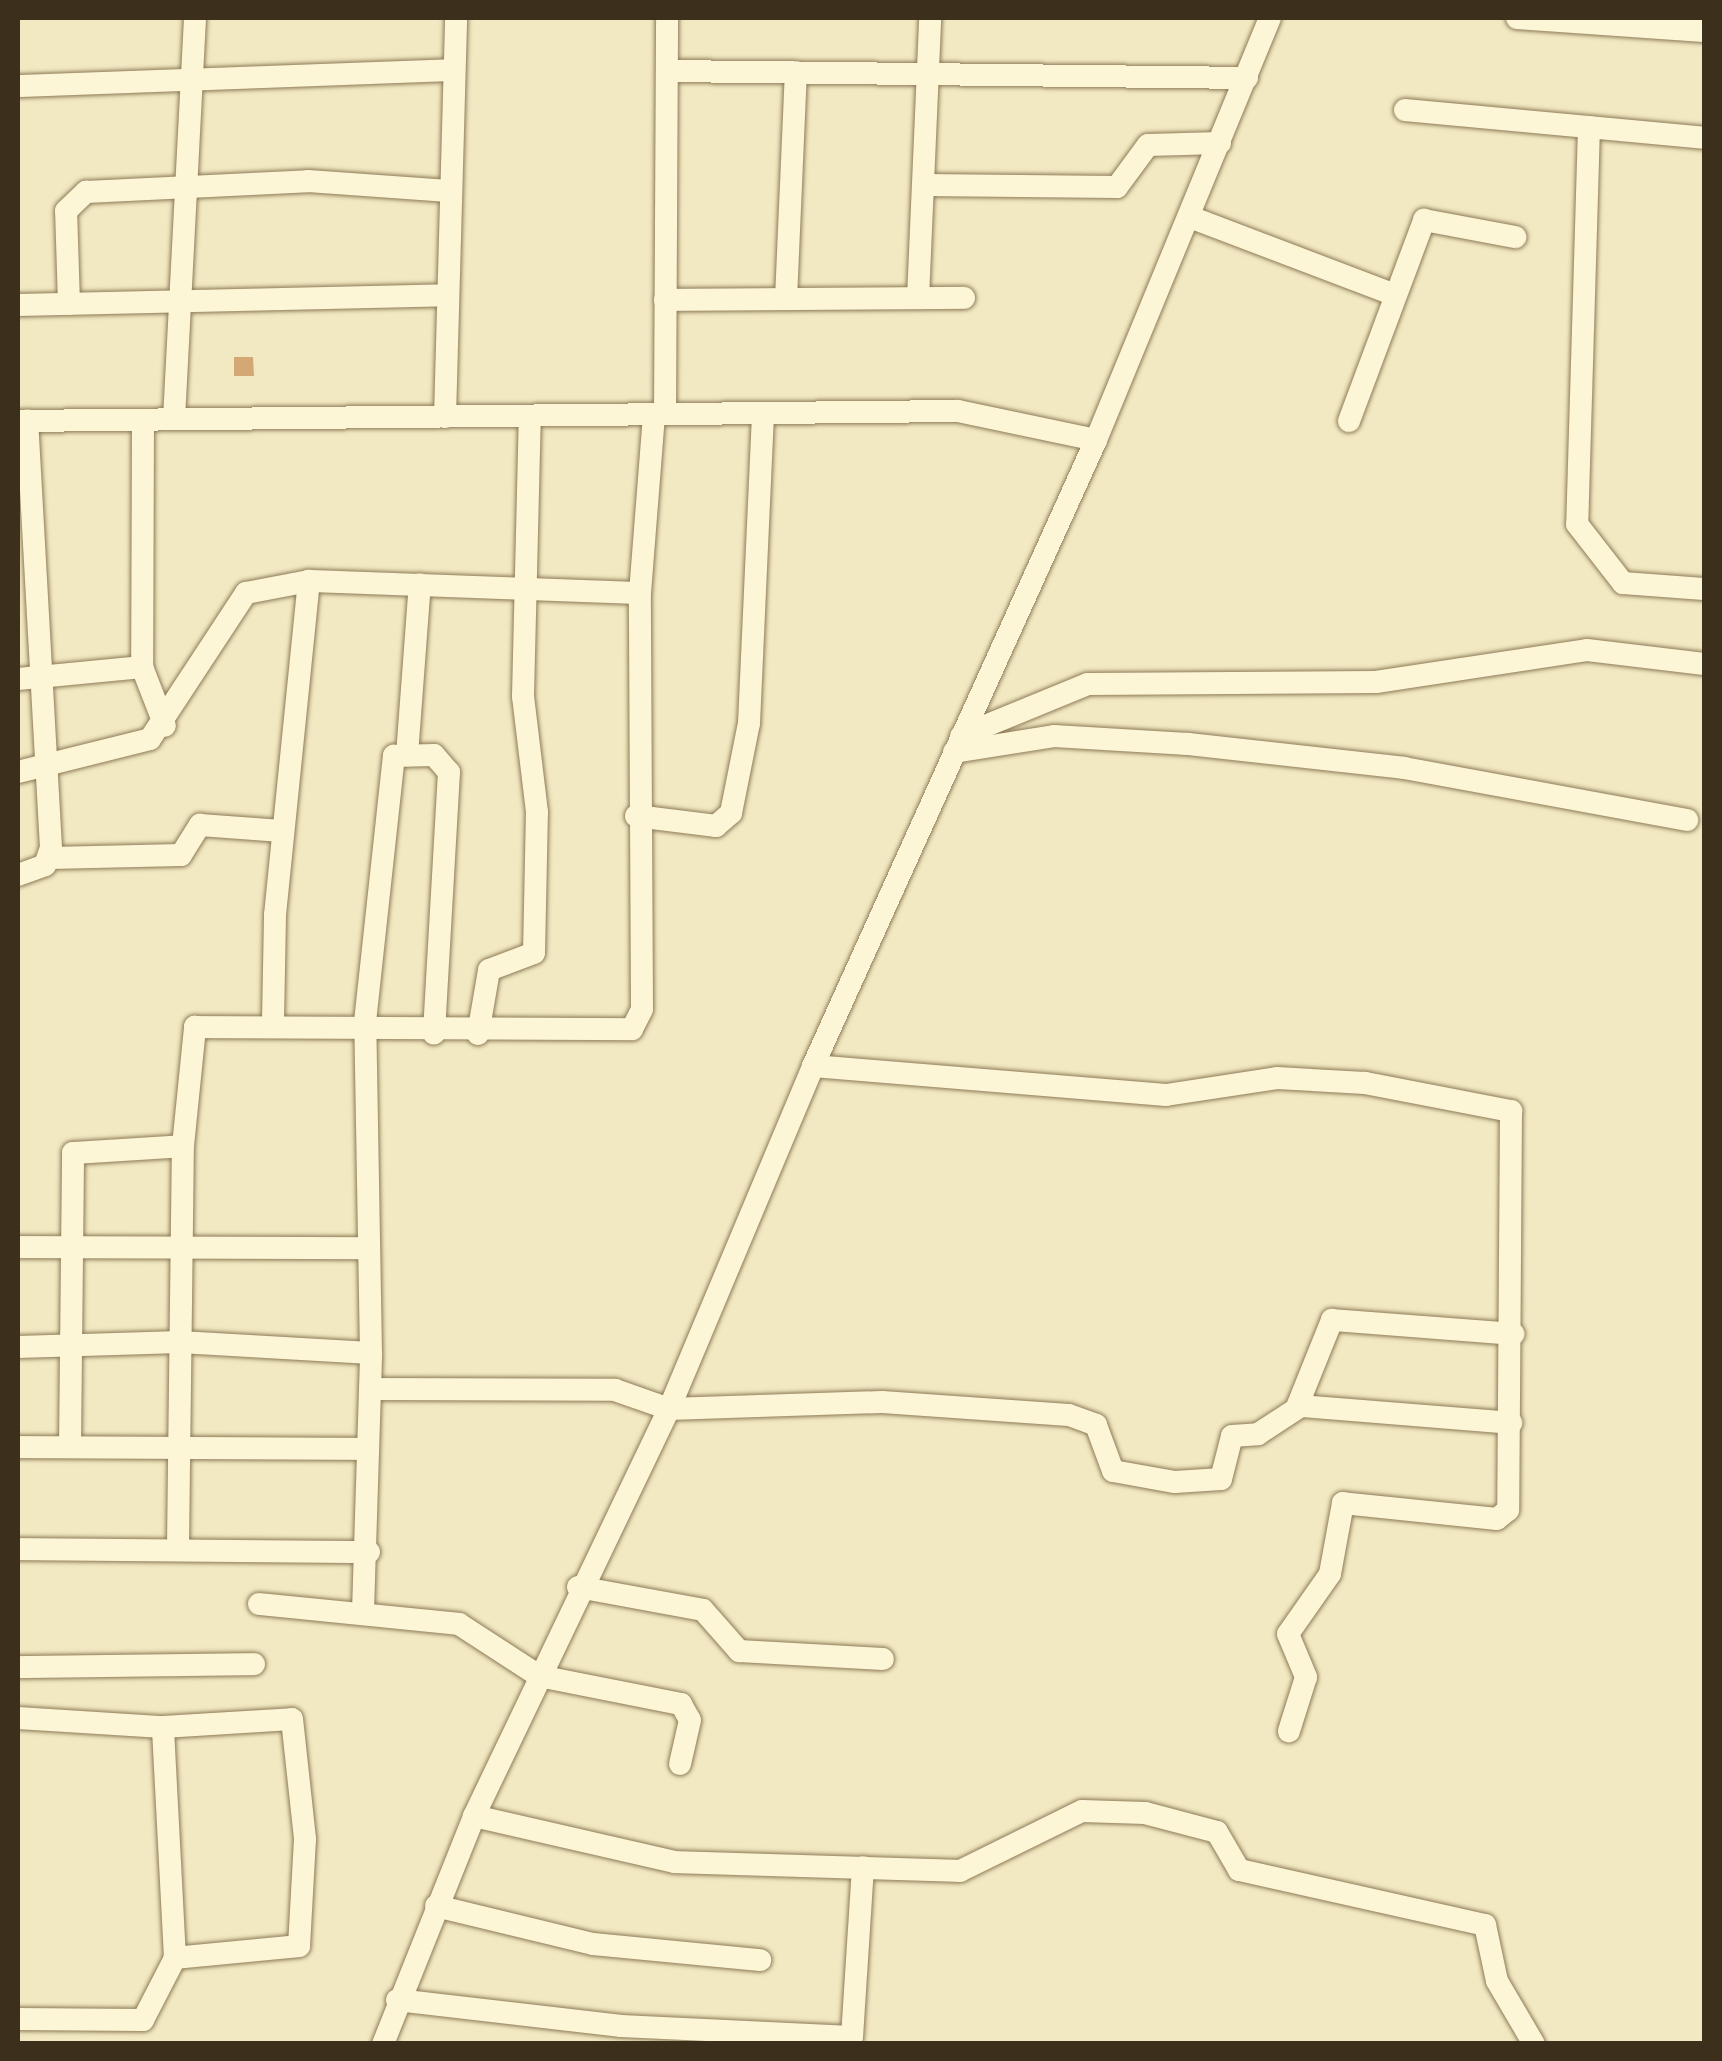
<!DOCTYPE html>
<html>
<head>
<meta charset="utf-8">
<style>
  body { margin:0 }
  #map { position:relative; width:1722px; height:2061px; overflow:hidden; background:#f2e9c2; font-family:"Roboto Serif",serif }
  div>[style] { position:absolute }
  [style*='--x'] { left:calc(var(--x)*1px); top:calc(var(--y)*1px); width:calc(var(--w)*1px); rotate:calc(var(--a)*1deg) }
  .building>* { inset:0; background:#d3a875 }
  .roads { filter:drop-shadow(0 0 2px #8d7b57) drop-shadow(0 0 2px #8d7b57) }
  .minor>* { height:22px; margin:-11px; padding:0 11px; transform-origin:11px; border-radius:11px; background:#fcf5d6 }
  span { translate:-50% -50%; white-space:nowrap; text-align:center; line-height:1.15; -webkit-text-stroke:8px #f8f2d2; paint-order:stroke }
  .frame { position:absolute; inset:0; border:20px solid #3c301d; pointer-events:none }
</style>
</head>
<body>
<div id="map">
  <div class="building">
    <i style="clip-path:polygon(234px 357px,253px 357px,254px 376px,234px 376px)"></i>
  </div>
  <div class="roads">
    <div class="minor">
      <i style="--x:1517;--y:18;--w:187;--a:4"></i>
      <i style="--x:669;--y:71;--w:578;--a:0.69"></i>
      <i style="--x:18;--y:86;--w:436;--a:-2.1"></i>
      <i style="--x:1405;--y:110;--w:300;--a:5.3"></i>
      <i style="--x:1589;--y:127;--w:397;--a:91.7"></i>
      <i style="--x:1577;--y:524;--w:75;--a:52.1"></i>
      <i style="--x:1623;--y:583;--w:81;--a:4.2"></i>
      <i style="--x:923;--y:185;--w:194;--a:0.6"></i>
      <i style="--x:1117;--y:187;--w:52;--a:-53.6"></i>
      <i style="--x:1148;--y:145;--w:72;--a:-1.6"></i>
      <i style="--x:1190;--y:217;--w:219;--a:20.8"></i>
      <i style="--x:918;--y:298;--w:280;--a:-87.5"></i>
      <i style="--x:786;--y:299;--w:227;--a:-87.5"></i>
      <i style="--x:665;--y:300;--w:299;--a:-0.4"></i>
      <i style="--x:69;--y:304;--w:93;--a:-91.8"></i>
      <i style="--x:66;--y:211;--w:28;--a:-44"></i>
      <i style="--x:86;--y:192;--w:222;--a:-2.8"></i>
      <i style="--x:308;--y:181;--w:141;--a:4.1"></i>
      <i style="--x:18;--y:305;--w:430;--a:-1.3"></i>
      <i style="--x:665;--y:414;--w:396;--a:-89.7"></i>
      <i style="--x:445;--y:417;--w:399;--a:-88.4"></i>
      <i style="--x:174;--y:419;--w:402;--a:-87"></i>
      <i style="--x:143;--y:420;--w:247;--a:90.2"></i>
      <i style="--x:142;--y:667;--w:63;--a:68.7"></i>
      <i style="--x:18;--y:421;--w:940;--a:-0.61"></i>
      <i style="--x:958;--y:411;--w:141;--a:11.9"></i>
      <i style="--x:1096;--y:440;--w:456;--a:-67.6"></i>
      <i style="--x:1349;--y:421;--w:215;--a:-69.5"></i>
      <i style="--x:1424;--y:220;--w:93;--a:10.6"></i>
      <i style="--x:18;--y:679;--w:125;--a:-5.5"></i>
      <i style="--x:961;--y:736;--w:137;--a:-22.3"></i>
      <i style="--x:1088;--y:684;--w:288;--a:-0.4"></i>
      <i style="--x:1376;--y:682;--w:213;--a:-8.6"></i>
      <i style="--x:1587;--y:650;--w:118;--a:6.8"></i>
      <i style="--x:954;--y:752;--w:101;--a:-9.1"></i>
      <i style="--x:1054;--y:736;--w:134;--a:3.4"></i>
      <i style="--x:1188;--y:744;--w:217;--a:6.3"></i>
      <i style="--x:1404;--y:768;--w:288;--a:10.4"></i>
      <i style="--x:407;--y:755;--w:171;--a:-85.7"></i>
      <i style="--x:18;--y:772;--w:136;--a:-14"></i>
      <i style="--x:150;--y:739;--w:175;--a:-56.7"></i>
      <i style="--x:246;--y:593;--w:64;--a:-10.8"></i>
      <i style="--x:309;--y:581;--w:331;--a:2.1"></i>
      <i style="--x:640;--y:593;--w:179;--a:-85.5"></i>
      <i style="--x:636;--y:816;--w:81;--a:7.1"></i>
      <i style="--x:716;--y:826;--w:20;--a:-41"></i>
      <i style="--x:731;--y:813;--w:92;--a:-78.7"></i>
      <i style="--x:749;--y:723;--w:309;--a:-87.4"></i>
      <i style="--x:50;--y:858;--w:131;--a:-1.3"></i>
      <i style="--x:181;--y:855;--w:36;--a:-58"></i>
      <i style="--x:200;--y:825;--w:82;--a:4.2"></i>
      <i style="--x:18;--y:875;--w:29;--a:-20"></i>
      <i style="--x:45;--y:865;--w:18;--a:-71"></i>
      <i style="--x:51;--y:848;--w:428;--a:-93.2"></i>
      <i style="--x:273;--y:1021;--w:106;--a:-88.9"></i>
      <i style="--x:275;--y:915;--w:336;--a:-84.2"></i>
      <i style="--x:478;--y:1034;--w:65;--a:-80.2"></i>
      <i style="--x:489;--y:970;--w:48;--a:-20.7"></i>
      <i style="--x:534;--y:953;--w:141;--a:-88.8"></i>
      <i style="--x:537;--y:812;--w:117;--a:-96.9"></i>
      <i style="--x:523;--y:696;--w:280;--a:-88.6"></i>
      <i style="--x:813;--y:1066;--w:354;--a:4.7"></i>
      <i style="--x:1166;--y:1095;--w:112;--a:-8.7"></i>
      <i style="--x:1277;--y:1078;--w:88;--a:3.3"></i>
      <i style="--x:1365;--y:1083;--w:149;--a:10.9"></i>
      <i style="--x:1511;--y:1111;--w:399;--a:90.4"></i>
      <i style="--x:1508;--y:1510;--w:14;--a:141"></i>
      <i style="--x:1497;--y:1519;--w:155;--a:-174.1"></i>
      <i style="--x:1343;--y:1503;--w:72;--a:100.4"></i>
      <i style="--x:1330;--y:1574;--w:73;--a:125"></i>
      <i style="--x:1288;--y:1634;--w:47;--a:67.3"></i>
      <i style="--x:1306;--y:1677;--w:57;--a:107.5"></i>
      <i style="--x:18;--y:1247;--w:351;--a:0.2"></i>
      <i style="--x:18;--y:1347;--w:162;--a:-1.8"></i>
      <i style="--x:180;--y:1342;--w:191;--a:3.3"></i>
      <i style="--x:370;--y:1389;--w:245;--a:0.2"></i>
      <i style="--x:615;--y:1390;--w:57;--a:19.4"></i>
      <i style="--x:669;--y:1409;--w:213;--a:-1.9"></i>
      <i style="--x:882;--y:1402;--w:187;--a:4"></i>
      <i style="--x:1069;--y:1415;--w:29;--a:20"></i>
      <i style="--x:1096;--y:1425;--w:49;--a:69.7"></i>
      <i style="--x:1113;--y:1471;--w:63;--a:10.1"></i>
      <i style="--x:1175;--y:1482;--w:46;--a:-3.7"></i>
      <i style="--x:1221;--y:1479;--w:44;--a:-75.7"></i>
      <i style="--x:1232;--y:1436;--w:26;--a:-4"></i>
      <i style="--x:1258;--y:1434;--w:51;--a:-33.1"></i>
      <i style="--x:1301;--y:1406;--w:211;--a:4.6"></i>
      <i style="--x:1297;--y:1407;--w:94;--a:-68.1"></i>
      <i style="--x:1332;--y:1320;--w:182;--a:4.4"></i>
      <i style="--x:18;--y:1447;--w:350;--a:0.3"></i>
      <i style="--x:70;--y:1447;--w:294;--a:-89.4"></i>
      <i style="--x:73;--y:1153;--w:110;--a:-3.6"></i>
      <i style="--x:178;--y:1547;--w:401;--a:-89.3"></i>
      <i style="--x:183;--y:1146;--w:120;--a:-84.2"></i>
      <i style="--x:195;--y:1027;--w:437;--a:0.3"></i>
      <i style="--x:632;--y:1029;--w:22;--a:-63"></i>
      <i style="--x:642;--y:1009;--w:416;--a:-90.3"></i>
      <i style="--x:18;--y:1549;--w:351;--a:0.5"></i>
      <i style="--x:578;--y:1587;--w:127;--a:10.4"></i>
      <i style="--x:703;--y:1610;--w:55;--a:48.7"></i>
      <i style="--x:739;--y:1651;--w:144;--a:3.2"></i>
      <i style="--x:259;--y:1604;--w:201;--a:5.7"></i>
      <i style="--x:459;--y:1624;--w:95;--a:33"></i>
      <i style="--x:539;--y:1676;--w:145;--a:11.2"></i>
      <i style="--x:681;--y:1704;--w:18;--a:61"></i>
      <i style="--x:690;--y:1720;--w:45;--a:102.8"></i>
      <i style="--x:363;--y:1612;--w:259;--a:-88.2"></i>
      <i style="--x:371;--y:1353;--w:331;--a:-91"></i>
      <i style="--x:365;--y:1022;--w:268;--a:-83.8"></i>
      <i style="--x:394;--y:756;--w:40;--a:-1.4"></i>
      <i style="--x:434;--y:755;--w:23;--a:49"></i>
      <i style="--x:449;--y:772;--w:262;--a:93.3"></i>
      <i style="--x:18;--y:1667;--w:236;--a:-0.7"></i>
      <i style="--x:18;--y:1718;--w:145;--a:3.6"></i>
      <i style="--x:163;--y:1727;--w:129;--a:-3.5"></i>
      <i style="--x:292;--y:1719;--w:121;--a:83.8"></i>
      <i style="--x:305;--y:1839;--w:107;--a:93.2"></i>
      <i style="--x:299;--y:1946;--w:125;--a:174.5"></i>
      <i style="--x:474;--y:1816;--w:206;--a:12.9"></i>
      <i style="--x:675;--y:1862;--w:285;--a:1.8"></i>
      <i style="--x:960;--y:1871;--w:136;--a:-26.2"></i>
      <i style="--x:1082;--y:1811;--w:63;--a:1.8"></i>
      <i style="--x:1145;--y:1813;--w:74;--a:14.8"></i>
      <i style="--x:1217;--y:1832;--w:44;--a:59.9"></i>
      <i style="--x:1239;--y:1870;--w:252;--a:12.6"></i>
      <i style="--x:1485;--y:1925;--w:57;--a:77.9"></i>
      <i style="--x:1497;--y:1981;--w:73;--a:59.6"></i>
      <i style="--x:436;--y:1906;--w:162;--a:13.6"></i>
      <i style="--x:593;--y:1944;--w:168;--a:5.5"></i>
      <i style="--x:397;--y:2000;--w:226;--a:6.6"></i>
      <i style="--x:621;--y:2026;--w:231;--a:2.7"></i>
      <i style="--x:852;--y:2037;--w:170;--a:-86.3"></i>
      <i style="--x:18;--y:2019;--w:125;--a:0.5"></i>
      <i style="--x:143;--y:2020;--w:70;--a:-62.7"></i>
      <i style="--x:175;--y:1958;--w:231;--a:-93"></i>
      <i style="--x:383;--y:2044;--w:245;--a:-68.2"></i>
      <i style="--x:474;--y:1816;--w:451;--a:-64.4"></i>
      <i style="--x:669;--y:1409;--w:372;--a:-67.2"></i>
      <i style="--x:813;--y:1066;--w:687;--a:-65.67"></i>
    </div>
  </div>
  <div class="frame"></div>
</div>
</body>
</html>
